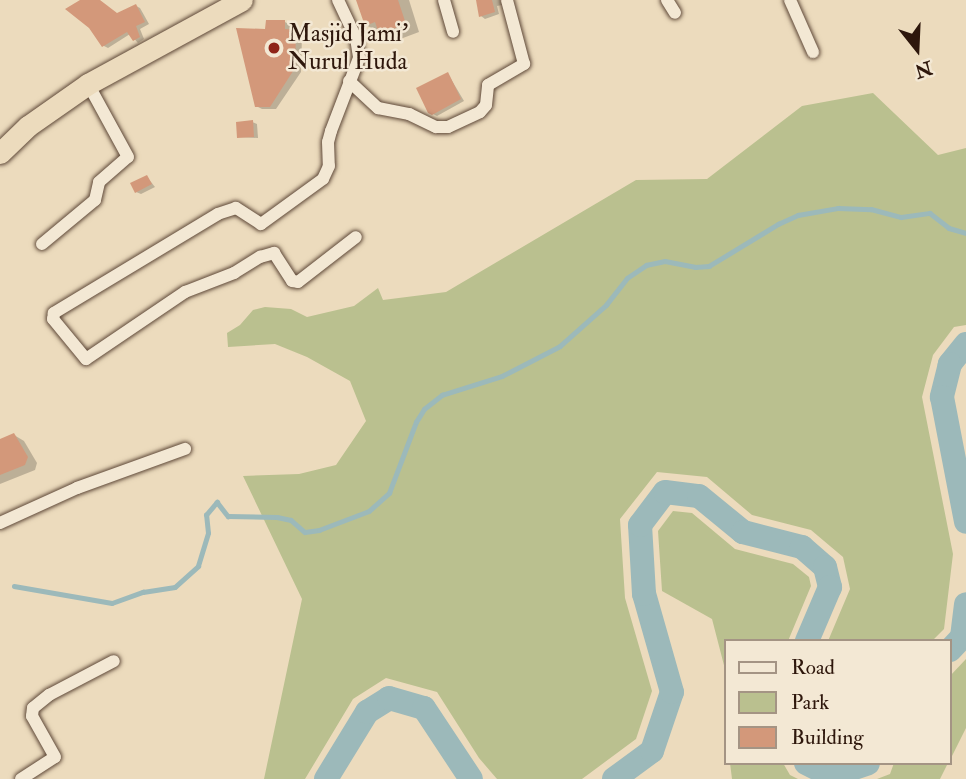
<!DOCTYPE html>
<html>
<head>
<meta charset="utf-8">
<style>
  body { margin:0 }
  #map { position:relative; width:966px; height:779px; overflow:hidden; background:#ecdbbd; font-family:"IM FELL Double Pica",serif }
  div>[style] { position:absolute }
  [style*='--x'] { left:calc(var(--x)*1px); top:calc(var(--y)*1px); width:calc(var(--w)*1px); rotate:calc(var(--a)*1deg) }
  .green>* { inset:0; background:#bac08f }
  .shadow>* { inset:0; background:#0003 }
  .stream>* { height:4.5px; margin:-2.25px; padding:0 2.25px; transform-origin:2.25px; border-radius:2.25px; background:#9cb9ba }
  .river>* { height:24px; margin:-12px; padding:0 12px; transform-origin:12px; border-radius:12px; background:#9cb9ba }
  .building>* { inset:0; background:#d3987a }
  .roads { filter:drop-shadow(0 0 2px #5e4838) drop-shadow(0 0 2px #5e4838) }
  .street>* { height:12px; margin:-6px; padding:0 6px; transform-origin:6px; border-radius:6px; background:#f3e8d4 }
  .highway>* { height:21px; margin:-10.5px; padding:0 10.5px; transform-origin:10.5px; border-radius:10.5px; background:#ecdbbd }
  .dots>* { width:19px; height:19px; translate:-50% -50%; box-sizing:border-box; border:4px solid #f3e8d4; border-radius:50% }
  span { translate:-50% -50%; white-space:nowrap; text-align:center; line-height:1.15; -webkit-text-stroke:5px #f3e8d4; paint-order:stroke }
  .poi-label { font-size:24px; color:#2e170c }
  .left { translate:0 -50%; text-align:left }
  .legend { position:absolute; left:724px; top:639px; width:228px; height:126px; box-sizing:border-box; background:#f3e8d4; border:2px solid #a49484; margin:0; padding:9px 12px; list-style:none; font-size:21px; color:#2e170c }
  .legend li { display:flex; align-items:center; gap:14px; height:35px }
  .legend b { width:35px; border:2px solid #a49484 }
  .north { position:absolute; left:882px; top:14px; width:70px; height:70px; -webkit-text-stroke:5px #f3e8d4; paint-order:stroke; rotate:162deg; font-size:19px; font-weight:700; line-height:28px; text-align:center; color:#2e170c }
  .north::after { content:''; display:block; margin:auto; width:24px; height:32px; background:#2e170c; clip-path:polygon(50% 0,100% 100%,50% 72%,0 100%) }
</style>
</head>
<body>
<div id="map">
  <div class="green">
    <i style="clip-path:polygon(873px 93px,938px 155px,966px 148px,966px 325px,954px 327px,933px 355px,922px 397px,953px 554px,944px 629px,932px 641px,828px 641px,850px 589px,843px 557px,811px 530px,752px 515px,707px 477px,657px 472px,620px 519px,625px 598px,652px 691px,636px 739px,582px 779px,497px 779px,479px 758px,437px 692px,386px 678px,353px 699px,305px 779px,264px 779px,302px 599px,243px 476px,299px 474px,336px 465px,366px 421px,350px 381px,307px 357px,275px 344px,228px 347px,227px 333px,240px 325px,253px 310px,265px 307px,291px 309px,307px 317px,354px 306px,378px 288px,383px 300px,446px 292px,636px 180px,707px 179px,802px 106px)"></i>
    <i style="clip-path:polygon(673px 511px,692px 513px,735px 549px,793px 564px,809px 577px,811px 586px,788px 641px,726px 641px,726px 673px,712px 619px,662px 591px,658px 531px)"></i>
    <i style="clip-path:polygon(966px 659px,966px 728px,950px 760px,950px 676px)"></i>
    <i style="clip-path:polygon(730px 763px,783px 763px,790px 775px,798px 779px,732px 779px)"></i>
    <i style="clip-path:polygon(894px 763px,948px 763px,940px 779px,877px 779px,890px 774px)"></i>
  </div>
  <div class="shadow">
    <i style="clip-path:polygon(90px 0,98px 0,118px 15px,136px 6px,140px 8px,149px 24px,140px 29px,144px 39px,138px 43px,130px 34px,108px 48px,104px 46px)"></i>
    <i style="clip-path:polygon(358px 0,409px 0,419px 32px,395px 41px,366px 25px)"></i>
    <i style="clip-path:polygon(478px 0,500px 0,502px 5px,497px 6px,499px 14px,485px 19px,481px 16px)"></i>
    <i style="clip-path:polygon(285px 22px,290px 25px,290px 31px,302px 35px,301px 72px,276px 109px,262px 109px,256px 106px,267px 31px)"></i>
    <i style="clip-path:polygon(448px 74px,464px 101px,437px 116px,429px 112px)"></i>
    <i style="clip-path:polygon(252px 122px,257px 124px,258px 138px,239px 137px)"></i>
    <i style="clip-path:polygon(147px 177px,155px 187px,141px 194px,136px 192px)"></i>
    <i style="clip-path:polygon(14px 435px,24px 441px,37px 463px,35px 470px,0 484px,0 441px)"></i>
  </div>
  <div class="stream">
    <i style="--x:14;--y:586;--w:99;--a:9.8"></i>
    <i style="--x:112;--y:603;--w:33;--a:-20"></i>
    <i style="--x:143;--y:592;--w:32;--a:-9"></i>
    <i style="--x:175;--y:587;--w:31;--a:-42"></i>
    <i style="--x:198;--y:566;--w:34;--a:-73"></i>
    <i style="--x:208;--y:533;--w:18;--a:-96"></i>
    <i style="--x:206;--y:515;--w:17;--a:-50"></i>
    <i style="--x:217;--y:502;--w:18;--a:52"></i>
    <i style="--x:228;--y:516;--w:49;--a:1.2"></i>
    <i style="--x:277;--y:517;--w:14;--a:12"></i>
    <i style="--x:291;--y:520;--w:18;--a:41"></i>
    <i style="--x:305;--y:532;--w:14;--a:-8"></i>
    <i style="--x:319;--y:530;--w:53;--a:-20.8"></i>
    <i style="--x:369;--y:511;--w:27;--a:-42"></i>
    <i style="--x:389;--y:493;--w:76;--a:-69.2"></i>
    <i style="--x:416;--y:422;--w:15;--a:-58"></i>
    <i style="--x:424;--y:409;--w:23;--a:-38"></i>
    <i style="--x:442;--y:395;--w:63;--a:-17.6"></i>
    <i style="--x:502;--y:376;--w:65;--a:-27.3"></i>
    <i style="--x:560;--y:346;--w:62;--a:-41.7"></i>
    <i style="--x:606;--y:305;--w:34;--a:-52"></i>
    <i style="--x:627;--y:278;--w:23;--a:-34"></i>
    <i style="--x:646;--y:265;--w:19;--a:-12"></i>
    <i style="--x:665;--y:261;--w:31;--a:11"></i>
    <i style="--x:695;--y:267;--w:14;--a:-4"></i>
    <i style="--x:709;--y:266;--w:81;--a:-31.3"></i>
    <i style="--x:778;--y:224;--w:22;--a:-24"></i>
    <i style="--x:798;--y:215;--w:41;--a:-9.9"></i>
    <i style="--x:838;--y:208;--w:33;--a:2"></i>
    <i style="--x:871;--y:209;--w:31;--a:15"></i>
    <i style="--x:901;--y:217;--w:29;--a:-8"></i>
    <i style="--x:930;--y:213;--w:24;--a:38"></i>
    <i style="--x:949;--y:228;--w:18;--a:16"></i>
  </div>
  <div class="river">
    <i style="--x:966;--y:344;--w:26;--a:129"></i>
    <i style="--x:950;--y:364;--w:34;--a:104"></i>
    <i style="--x:942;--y:397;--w:127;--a:79.1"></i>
    <i style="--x:950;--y:650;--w:18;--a:-47"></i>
    <i style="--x:962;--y:637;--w:33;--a:-83"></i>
    <i style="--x:806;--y:763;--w:28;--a:27"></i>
    <i style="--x:831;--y:776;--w:39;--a:-19"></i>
    <i style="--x:326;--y:779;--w:79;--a:-58.5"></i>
    <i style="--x:367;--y:712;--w:26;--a:-32"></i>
    <i style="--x:389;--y:698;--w:36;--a:16"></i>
    <i style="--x:424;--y:708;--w:85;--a:56.5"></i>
    <i style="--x:614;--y:779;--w:47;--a:-36.4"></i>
    <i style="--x:652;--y:751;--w:62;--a:-71.3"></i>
    <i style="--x:672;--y:692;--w:102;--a:-105.9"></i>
    <i style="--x:644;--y:594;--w:69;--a:-93.3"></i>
    <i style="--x:640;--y:525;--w:41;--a:-52.9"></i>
    <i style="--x:665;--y:492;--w:34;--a:7"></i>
    <i style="--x:699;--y:496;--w:57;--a:39.3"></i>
    <i style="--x:743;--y:532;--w:61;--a:14.3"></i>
    <i style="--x:802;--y:547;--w:30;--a:41"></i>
    <i style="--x:825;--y:567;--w:21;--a:76"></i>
    <i style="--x:830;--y:587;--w:59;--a:113.1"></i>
  </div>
  <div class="building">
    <i style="clip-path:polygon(80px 0,100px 0,117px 13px,136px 4px,145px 22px,136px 26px,140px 37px,133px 41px,127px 32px,102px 47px,89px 28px,65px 9px)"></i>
    <i style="clip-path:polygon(356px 0,398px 0,406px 24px,379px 34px,375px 22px,365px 26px)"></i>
    <i style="clip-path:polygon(476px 0,492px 0,495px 12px,479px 17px)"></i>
    <i style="clip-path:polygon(266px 20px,285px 20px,285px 29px,296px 30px,295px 68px,270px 107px,255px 107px,236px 28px,265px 29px)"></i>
    <i style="clip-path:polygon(448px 72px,461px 99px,432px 115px,428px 113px,416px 88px)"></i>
    <i style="clip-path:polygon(253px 120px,254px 137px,237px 138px,236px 122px)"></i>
    <i style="clip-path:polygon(147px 175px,152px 184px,135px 193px,130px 183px)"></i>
    <i style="clip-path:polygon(14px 433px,28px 457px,25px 465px,0 475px,0 439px)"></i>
  </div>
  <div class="roads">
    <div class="street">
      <i style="--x:338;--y:0;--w:42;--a:64.7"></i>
      <i style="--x:356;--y:38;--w:20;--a:81"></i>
      <i style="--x:359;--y:58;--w:78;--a:111"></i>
      <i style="--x:331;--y:131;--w:11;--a:105"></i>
      <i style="--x:328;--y:142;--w:24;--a:88"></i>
      <i style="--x:329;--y:166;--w:14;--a:115"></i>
      <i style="--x:323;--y:179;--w:77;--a:144"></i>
      <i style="--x:261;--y:224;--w:30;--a:-147"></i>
      <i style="--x:236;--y:208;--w:19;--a:162"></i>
      <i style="--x:218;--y:214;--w:192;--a:148.9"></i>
      <i style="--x:54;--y:313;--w:6;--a:99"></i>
      <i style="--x:53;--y:319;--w:52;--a:50.5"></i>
      <i style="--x:86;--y:359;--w:120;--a:-34.1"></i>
      <i style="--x:185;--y:292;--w:53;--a:-21.2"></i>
      <i style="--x:234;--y:273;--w:31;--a:-32"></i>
      <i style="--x:260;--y:257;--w:15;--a:-16"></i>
      <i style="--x:274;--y:253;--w:33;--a:57"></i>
      <i style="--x:292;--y:281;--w:6;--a:9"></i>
      <i style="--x:298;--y:282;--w:73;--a:-37.8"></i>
      <i style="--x:444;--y:0;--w:33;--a:74"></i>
      <i style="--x:667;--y:0;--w:15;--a:58"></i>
      <i style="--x:790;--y:0;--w:57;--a:66.1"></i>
      <i style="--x:349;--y:81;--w:40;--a:43"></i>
      <i style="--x:378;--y:108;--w:32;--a:11"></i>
      <i style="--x:409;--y:114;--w:30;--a:26"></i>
      <i style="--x:436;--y:127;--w:12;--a:0"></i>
      <i style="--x:448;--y:127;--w:35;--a:-25"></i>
      <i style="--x:480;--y:112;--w:9;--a:-49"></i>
      <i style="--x:486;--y:105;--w:20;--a:-84"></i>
      <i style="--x:488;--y:85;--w:42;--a:-30.3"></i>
      <i style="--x:524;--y:64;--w:66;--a:-104.9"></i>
      <i style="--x:42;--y:244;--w:69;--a:-39.7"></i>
      <i style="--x:95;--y:200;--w:18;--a:-77"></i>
      <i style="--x:99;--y:182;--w:38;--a:-41"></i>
      <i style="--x:128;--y:157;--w:83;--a:-118.7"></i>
      <i style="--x:0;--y:523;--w:85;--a:-24.4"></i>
      <i style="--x:77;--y:488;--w:115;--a:-19.9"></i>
      <i style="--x:21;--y:779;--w:40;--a:-32.9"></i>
      <i style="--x:55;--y:757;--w:47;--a:-119.3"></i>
      <i style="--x:32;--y:716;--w:8;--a:-83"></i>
      <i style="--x:33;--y:708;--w:21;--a:-39"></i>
      <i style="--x:49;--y:695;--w:73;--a:-27.6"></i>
    </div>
    <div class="highway">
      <i style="--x:0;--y:153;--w:39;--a:-44"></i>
      <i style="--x:28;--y:126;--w:73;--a:-35"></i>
      <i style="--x:88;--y:84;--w:175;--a:-28.6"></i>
    </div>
  </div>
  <div class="dots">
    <i style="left:274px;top:48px;background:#8f2418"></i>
  </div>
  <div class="poi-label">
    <span class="left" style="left:288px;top:48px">Masjid Jami'<br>Nurul Huda</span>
  </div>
  <ul class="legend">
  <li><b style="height:9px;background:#f3e8d4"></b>Road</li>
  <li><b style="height:19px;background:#bac08f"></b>Park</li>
  <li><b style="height:19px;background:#d3987a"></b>Building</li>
  </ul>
  <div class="north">N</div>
</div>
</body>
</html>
